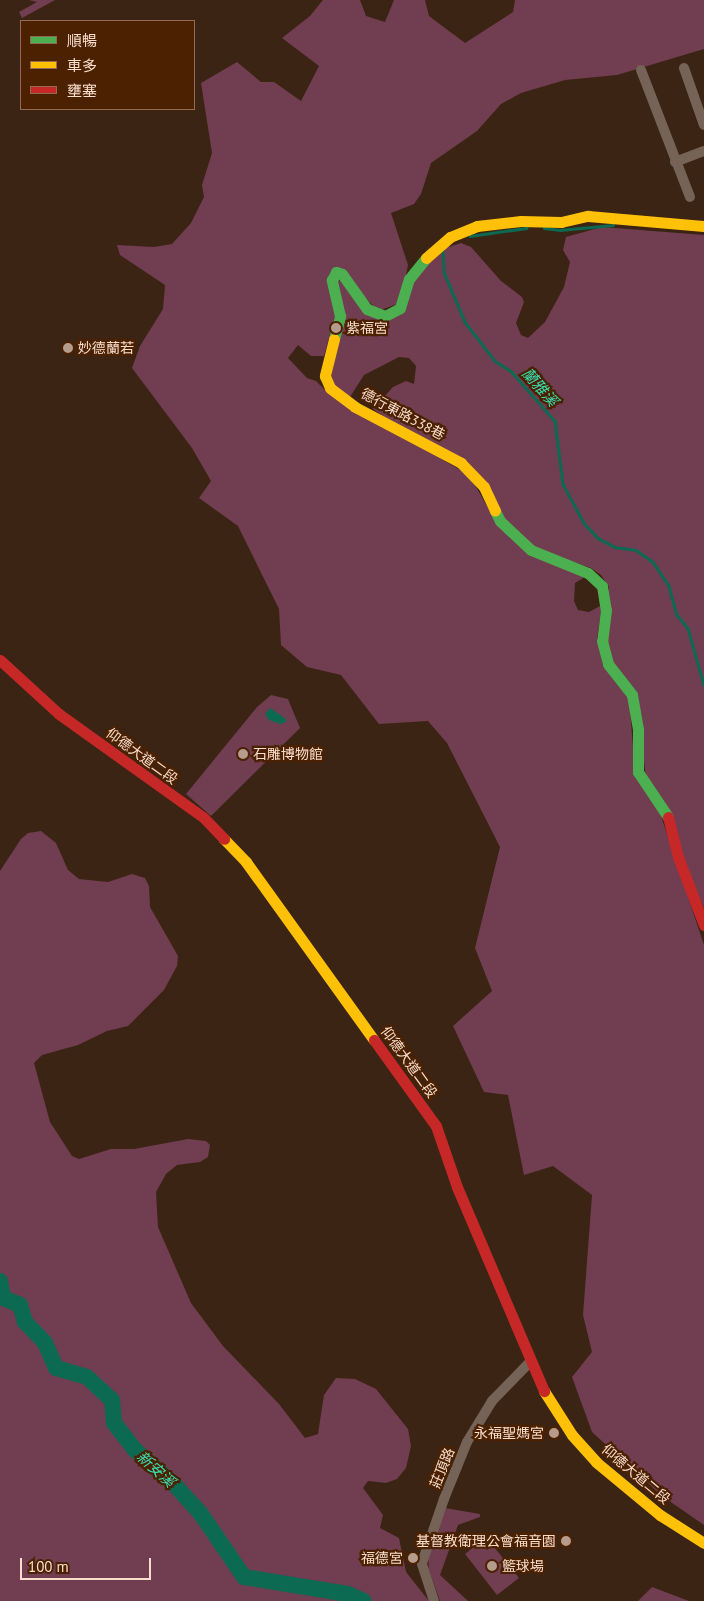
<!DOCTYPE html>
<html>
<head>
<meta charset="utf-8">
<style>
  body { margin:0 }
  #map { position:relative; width:704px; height:1601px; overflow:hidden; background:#3b2413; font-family:"PT Sans","Noto Sans TC",sans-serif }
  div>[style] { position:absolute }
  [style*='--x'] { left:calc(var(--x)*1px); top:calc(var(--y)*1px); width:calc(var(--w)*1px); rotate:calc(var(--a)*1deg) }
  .green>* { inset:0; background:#703d51 }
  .water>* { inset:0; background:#0c6a53 }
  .stream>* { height:2.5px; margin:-1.25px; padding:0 1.25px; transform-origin:1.25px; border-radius:1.25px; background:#0c6a53 }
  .river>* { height:16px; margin:-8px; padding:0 8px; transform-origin:8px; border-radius:8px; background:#0c6a53 }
  .street>* { height:10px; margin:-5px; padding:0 5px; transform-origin:5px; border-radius:5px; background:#766357 }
  .fast>* { height:11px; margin:-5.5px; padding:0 5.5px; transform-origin:5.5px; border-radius:5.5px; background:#4caf50 }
  .slow>* { height:11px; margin:-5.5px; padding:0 5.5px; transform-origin:5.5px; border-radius:5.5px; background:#ffc107 }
  .jam>* { height:11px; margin:-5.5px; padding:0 5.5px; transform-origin:5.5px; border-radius:5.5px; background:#c62828 }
  .dots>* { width:14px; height:14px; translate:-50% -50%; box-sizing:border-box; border:2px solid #4c2102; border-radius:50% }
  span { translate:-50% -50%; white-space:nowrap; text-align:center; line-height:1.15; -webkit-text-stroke:4.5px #4c2102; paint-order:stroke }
  .poi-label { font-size:14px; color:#f9ddcd }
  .left { translate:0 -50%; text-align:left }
  .right { translate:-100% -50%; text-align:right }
  .street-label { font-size:14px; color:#f9ddcd }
  .water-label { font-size:15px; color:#37e0b6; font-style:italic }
  .legend { position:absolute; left:20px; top:20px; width:175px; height:90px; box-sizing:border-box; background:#4c2102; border:1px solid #916c53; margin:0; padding:6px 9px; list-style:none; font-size:15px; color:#f9ddcd }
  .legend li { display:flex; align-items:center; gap:10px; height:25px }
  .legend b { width:25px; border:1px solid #916c53 }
  .scale { position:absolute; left:20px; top:1558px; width:131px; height:22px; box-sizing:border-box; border:2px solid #f9ddcd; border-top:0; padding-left:6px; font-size:15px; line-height:18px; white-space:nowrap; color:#f9ddcd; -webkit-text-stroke:4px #4c2102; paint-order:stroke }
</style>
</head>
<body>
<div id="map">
  <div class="green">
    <i style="clip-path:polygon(29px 0,55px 0,22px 18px,19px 12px,37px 2px)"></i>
    <i style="clip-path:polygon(323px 0,360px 0,366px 16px,385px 22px,394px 0,425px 0,429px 16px,465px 43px,513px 12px,515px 0,704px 0,704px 49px,617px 75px,565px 80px,521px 93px,501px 104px,477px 131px,431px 163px,421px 194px,414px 204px,391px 213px,408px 265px,400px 303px,378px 311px,339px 270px,336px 312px,324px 356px,311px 356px,298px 345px,288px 358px,307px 378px,316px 381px,328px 393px,462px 471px,475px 485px,493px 517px,585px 577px,575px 583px,574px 601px,578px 610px,589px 612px,602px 605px,597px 639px,629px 697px,635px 771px,659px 810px,704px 945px,704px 1525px,662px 1496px,592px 1432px,572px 1377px,592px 1352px,583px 1315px,592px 1195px,553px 1166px,524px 1175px,508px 1095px,484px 1092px,453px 1026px,492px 991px,475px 948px,500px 847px,447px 743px,428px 721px,379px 724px,341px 675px,307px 667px,281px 645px,279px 609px,238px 526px,199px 498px,211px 481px,192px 448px,132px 368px,140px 346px,163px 309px,165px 285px,120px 255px,117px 245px,154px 247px,172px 244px,191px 223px,204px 197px,202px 185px,212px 153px,201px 83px,237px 62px,261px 82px,274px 82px,301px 101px,319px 66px,282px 38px,310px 16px)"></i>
    <i style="clip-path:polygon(602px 227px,704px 235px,704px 908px,646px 780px,641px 731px,605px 642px,609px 587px,601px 575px,591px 568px,536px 549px,500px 514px,491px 491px,373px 409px,393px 387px,406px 381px,414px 384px,416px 366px,409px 358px,399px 357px,364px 375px,350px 397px,335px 388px,329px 366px,334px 276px,386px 319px,412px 280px,439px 250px,461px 243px,471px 247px,501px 281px,522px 297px,524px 302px,516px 323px,521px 335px,528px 338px,545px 322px,564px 287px,570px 262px,563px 250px,566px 237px)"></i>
    <i style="clip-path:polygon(271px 695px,288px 699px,300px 728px,211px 816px,186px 794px,257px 707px)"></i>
    <i style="clip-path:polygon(41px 831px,56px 843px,68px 870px,79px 879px,108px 882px,132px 874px,145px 878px,149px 886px,150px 907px,178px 956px,177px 966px,164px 990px,128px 1026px,107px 1031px,78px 1045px,42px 1055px,34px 1063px,50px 1122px,72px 1156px,79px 1159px,111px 1149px,134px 1149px,188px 1139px,206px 1141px,210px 1145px,208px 1157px,200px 1162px,177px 1165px,166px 1174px,156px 1192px,158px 1227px,191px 1303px,223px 1346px,279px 1404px,305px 1438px,318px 1434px,324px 1395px,336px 1378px,355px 1379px,376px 1389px,408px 1429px,411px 1446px,406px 1468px,397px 1479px,386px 1483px,368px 1481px,363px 1488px,383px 1515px,380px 1528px,399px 1538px,406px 1572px,429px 1601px,0 1601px,0 871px,21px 839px,28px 833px)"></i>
    <i style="clip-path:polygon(445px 1508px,480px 1514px,480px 1517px,458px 1525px,440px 1575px,468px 1601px,440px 1601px,429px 1570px,428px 1557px)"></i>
    <i style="clip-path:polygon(486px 1537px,519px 1578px,497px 1595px,465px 1554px)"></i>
    <i style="clip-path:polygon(652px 1587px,689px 1601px,638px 1601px)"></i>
  </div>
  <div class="water">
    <i style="clip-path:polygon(270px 708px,286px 719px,286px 722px,280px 724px,269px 720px,265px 714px)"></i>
  </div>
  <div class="stream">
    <i style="--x:544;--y:228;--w:16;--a:7"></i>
    <i style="--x:560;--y:230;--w:53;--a:-5.4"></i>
    <i style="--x:470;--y:236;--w:57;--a:-8.1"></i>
    <i style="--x:443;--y:251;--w:21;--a:87"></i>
    <i style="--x:444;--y:272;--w:54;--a:67.2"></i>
    <i style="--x:465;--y:322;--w:49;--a:52.4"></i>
    <i style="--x:495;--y:361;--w:19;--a:32"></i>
    <i style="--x:511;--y:371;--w:67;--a:48.7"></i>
    <i style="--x:555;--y:421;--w:64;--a:82.8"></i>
    <i style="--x:563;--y:484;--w:44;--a:61.7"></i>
    <i style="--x:584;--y:523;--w:21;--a:47"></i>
    <i style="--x:598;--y:538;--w:19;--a:28"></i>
    <i style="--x:615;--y:547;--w:21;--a:8"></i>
    <i style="--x:636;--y:550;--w:21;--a:35"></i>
    <i style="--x:653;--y:562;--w:29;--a:56"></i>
    <i style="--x:669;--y:586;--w:30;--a:75"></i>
    <i style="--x:677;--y:615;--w:17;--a:50"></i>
    <i style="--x:688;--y:628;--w:59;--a:74.3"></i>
  </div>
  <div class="river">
    <i style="--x:0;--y:1281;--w:17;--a:80"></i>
    <i style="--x:3;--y:1298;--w:18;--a:22"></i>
    <i style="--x:20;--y:1305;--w:18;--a:74"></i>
    <i style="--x:25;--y:1322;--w:29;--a:46"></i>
    <i style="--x:45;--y:1343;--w:27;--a:66"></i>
    <i style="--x:56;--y:1368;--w:32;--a:16"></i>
    <i style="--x:87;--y:1377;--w:34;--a:43"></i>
    <i style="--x:112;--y:1400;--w:23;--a:85"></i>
    <i style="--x:114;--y:1423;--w:34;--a:52"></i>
    <i style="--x:135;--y:1450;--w:52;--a:41.1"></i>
    <i style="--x:174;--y:1484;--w:40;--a:48"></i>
    <i style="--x:201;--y:1514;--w:76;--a:55.7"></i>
    <i style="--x:244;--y:1577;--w:105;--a:9.3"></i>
    <i style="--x:348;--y:1594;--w:17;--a:24"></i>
  </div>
  <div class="street">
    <i style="--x:684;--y:68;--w:60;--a:70.7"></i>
    <i style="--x:641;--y:70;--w:136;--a:68.9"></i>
    <i style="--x:675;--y:162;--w:31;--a:-21"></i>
    <i style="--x:434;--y:1601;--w:40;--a:-108"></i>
    <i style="--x:422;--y:1563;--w:68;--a:-71"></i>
    <i style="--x:444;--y:1499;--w:61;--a:-68"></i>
    <i style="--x:467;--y:1442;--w:48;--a:-58.6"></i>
    <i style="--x:492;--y:1401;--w:54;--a:-45.7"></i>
  </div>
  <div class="fast">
    <i style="--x:334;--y:339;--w:24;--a:-75"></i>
    <i style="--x:340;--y:316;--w:37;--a:-103"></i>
    <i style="--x:332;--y:280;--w:9;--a:-63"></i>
    <i style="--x:336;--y:272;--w:6;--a:18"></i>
    <i style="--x:342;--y:274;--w:43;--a:54.5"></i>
    <i style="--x:367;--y:309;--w:19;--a:21"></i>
    <i style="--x:385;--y:316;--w:17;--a:-28"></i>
    <i style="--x:400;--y:308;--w:30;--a:-73"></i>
    <i style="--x:409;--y:279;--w:27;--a:-51"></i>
    <i style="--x:495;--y:511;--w:11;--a:63"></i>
    <i style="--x:500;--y:521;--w:42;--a:43.1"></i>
    <i style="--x:531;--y:550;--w:61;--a:22"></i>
    <i style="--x:588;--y:573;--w:19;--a:43"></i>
    <i style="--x:602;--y:586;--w:24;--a:81"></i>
    <i style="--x:606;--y:610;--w:31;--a:97"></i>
    <i style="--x:602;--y:641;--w:24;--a:75"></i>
    <i style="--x:608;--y:664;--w:39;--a:52"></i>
    <i style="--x:632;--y:695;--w:36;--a:80"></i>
    <i style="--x:638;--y:730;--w:42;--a:90"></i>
    <i style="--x:638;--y:772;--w:54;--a:56.3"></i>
  </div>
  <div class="slow">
    <i style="--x:426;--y:258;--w:32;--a:-41"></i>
    <i style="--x:450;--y:237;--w:29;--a:-22"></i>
    <i style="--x:477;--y:226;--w:44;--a:-6.5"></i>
    <i style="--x:521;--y:221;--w:40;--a:1.4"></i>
    <i style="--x:561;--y:222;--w:28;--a:-13"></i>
    <i style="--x:588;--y:216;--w:116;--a:4.9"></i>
    <i style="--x:334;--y:339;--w:38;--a:104"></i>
    <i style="--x:325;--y:376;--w:13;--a:67"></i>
    <i style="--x:330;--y:388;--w:31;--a:37"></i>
    <i style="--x:355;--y:407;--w:120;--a:27.8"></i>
    <i style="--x:461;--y:463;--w:33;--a:46"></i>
    <i style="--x:484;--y:487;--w:26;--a:65"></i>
    <i style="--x:224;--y:839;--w:32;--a:46"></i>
    <i style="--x:246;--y:862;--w:219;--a:54.3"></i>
    <i style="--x:544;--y:1391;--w:52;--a:57.5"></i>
    <i style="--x:572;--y:1435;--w:36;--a:48"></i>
    <i style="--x:596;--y:1462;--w:83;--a:39.6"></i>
    <i style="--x:660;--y:1515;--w:52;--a:32.5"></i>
  </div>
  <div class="jam">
    <i style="--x:0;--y:660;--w:80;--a:42.5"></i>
    <i style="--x:59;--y:714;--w:178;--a:35.6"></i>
    <i style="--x:204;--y:818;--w:29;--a:46"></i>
    <i style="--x:668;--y:817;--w:41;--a:76"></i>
    <i style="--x:678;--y:857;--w:73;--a:69.1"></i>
    <i style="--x:374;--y:1040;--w:106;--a:54.2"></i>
    <i style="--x:436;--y:1126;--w:65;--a:71"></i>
    <i style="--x:457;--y:1187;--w:222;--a:66.9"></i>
  </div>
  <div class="dots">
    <i style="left:336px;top:328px;background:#b69c8c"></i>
    <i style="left:68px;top:348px;background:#b69c8c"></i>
    <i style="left:243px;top:754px;background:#b69c8c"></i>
    <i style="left:554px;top:1433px;background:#b69c8c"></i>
    <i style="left:566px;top:1541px;background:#b69c8c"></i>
    <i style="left:413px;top:1558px;background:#b69c8c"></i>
    <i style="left:492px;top:1566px;background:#b69c8c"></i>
  </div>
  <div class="poi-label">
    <span class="left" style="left:346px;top:328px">紫福宮</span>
    <span class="left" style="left:78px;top:348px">妙德蘭若</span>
    <span class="left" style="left:253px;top:754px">石雕博物館</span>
    <span class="right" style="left:544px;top:1433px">永福聖媽宮</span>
    <span class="right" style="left:556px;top:1541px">基督教衛理公會福音園</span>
    <span class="right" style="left:403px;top:1558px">福德宮</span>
    <span class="left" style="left:502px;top:1566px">籃球場</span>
  </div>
  <div class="street-label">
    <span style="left:403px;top:414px;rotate:28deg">德行東路338巷</span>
    <span style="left:142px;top:756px;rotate:36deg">仰德大道二段</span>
    <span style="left:409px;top:1062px;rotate:54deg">仰德大道二段</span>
    <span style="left:442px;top:1468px;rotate:-68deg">莊頂路</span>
    <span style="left:636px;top:1474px;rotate:40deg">仰德大道二段</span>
  </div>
  <div class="water-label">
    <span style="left:540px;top:387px;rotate:48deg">蘭雅溪</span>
    <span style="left:156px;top:1469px;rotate:42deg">新安溪</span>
  </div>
  <ul class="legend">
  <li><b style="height:6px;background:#4caf50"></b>順暢</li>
  <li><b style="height:6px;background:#ffc107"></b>車多</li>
  <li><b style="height:6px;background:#c62828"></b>壅塞</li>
  </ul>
  <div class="scale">100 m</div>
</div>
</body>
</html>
